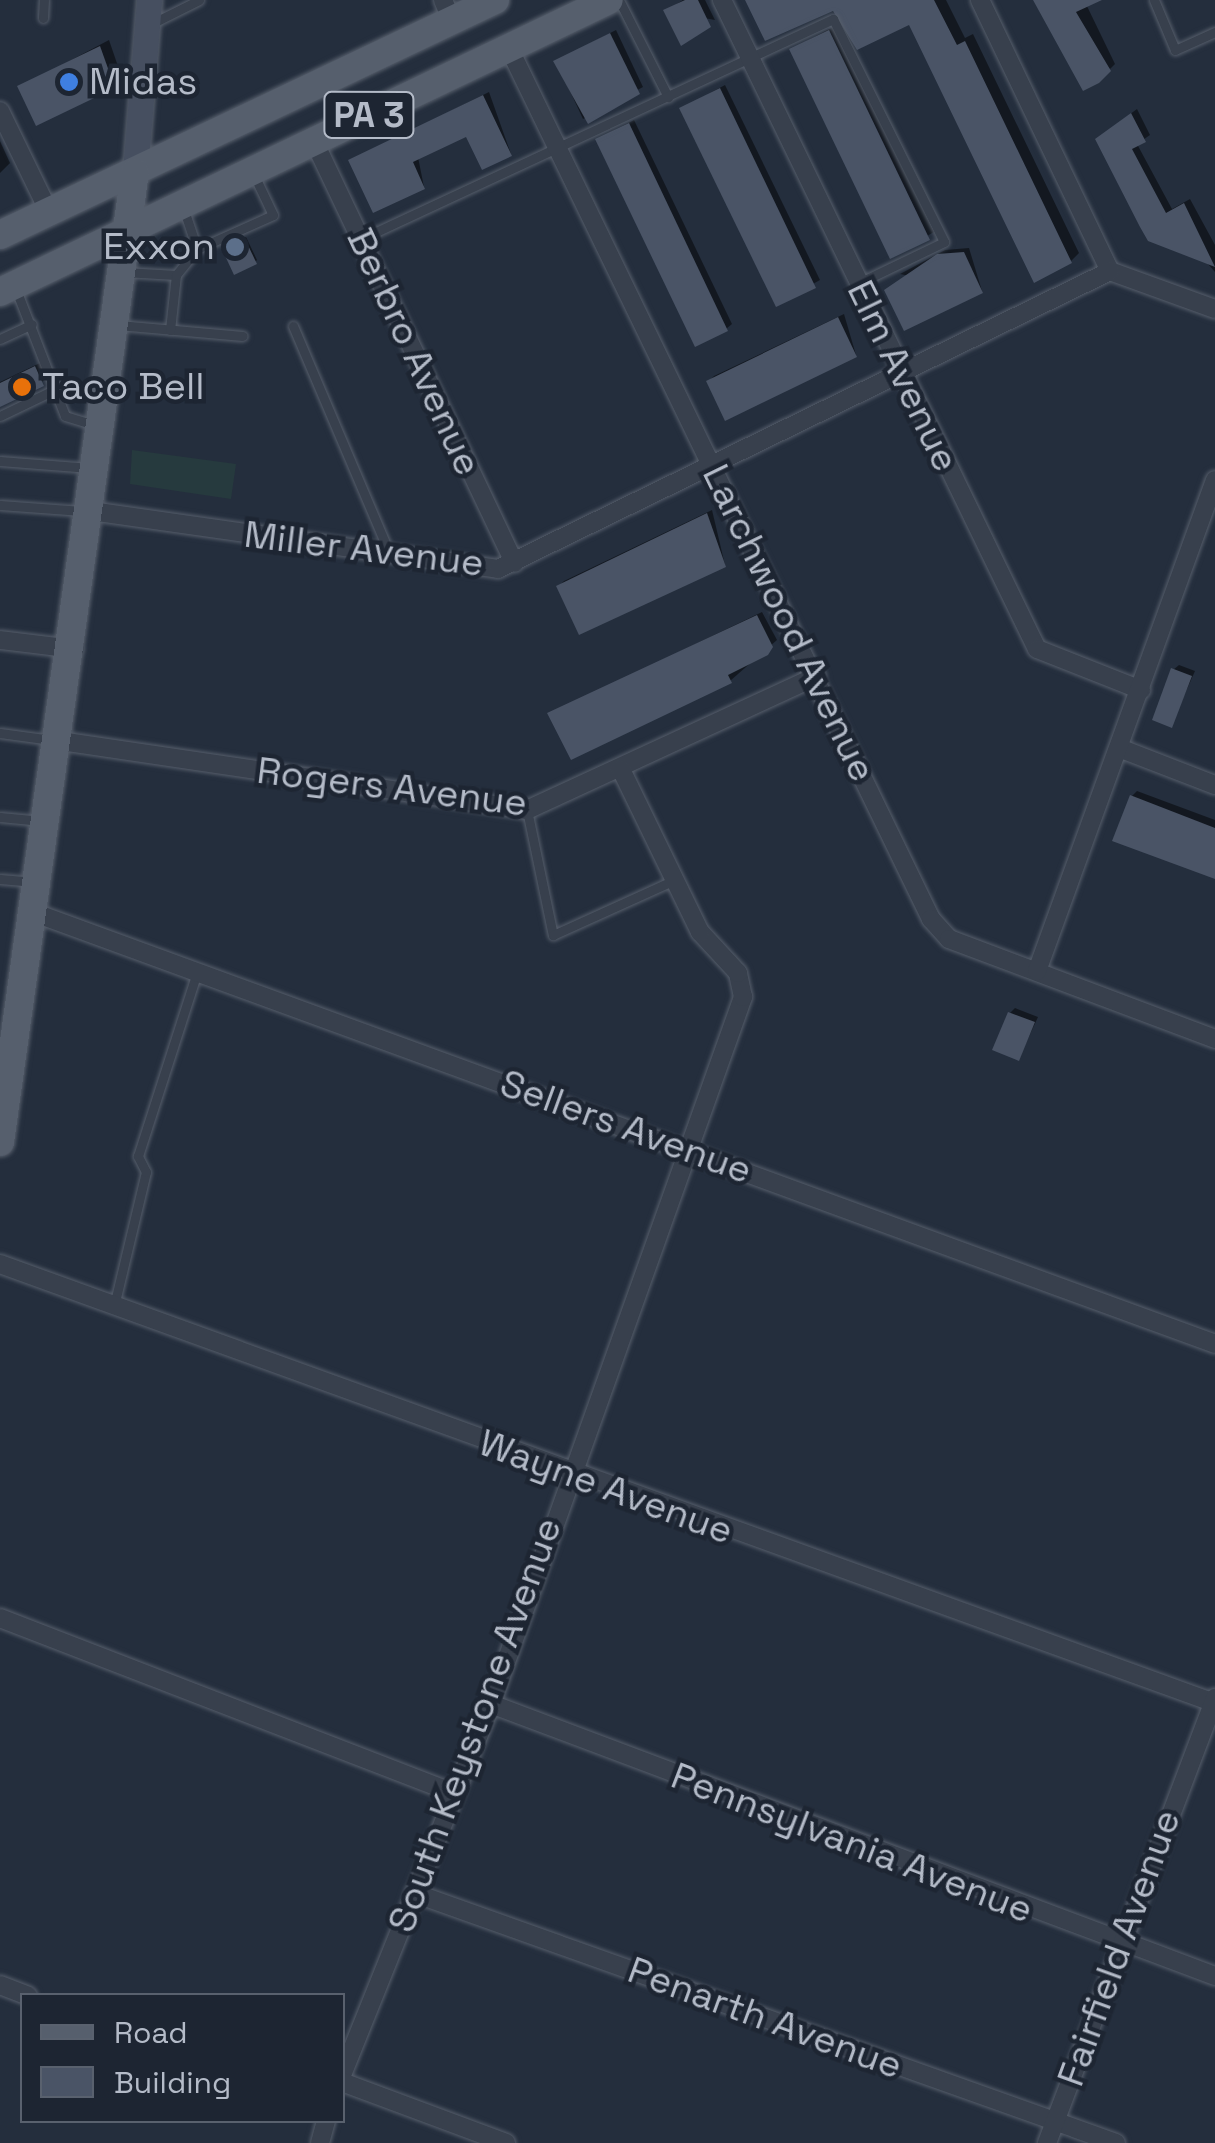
<!DOCTYPE html>
<html>
<head>
<meta charset="utf-8">
<style>
  body { margin:0 }
  #map { position:relative; width:1215px; height:2143px; overflow:hidden; background:#242e3d; font-family:"Space Grotesk",sans-serif }
  div>[style] { position:absolute }
  [style*='--x'] { left:calc(var(--x)*1px); top:calc(var(--y)*1px); width:calc(var(--w)*1px); rotate:calc(var(--a)*1deg) }
  .green>* { inset:0; background:#263a3e }
  .shadow>* { inset:0; background:#0007 }
  .building>* { inset:0; background:#4a5466 }
  .roads { filter:drop-shadow(0 0 2px #565e6b) drop-shadow(0 0 2px #565e6b) }
  .service>* { height:9px; margin:-4.5px; padding:0 4.5px; transform-origin:4.5px; border-radius:4.5px; background:#38404d }
  .minor>* { height:18px; margin:-9px; padding:0 9px; transform-origin:9px; border-radius:9px; background:#38404d }
  .secondary>* { height:25px; margin:-12.5px; padding:0 12.5px; transform-origin:12.5px; border-radius:12.5px; background:#464f60 }
  .primary>* { height:28px; margin:-14px; padding:0 14px; transform-origin:14px; border-radius:14px; background:#565f6d }
  .dots>* { width:28px; height:28px; translate:-50% -50%; box-sizing:border-box; border:5px solid #1d2532; border-radius:50% }
  span { translate:-50% -50%; white-space:nowrap; text-align:center; line-height:1.15; -webkit-text-stroke:9px #1d2532; paint-order:stroke }
  .shield-label span { padding:2px 8px; background:#1d2532; border:2px solid; border-radius:8px; -webkit-text-stroke-width:0 }
  .shield-label { font-size:35px; color:#b4bbc8; font-weight:700 }
  .poi-label { font-size:38px; color:#b4bbc8 }
  .left { translate:0 -50%; text-align:left }
  .right { translate:-100% -50%; text-align:right }
  .street-label { font-size:38px; color:#b4bbc8 }
  .legend { position:absolute; left:20px; top:1993px; width:325px; height:130px; box-sizing:border-box; background:#1d2532; border:2px solid #59616e; margin:0; padding:12px 18px; list-style:none; font-size:30px; color:#b4bbc8 }
  .legend li { display:flex; align-items:center; gap:20px; height:50px }
  .legend b { width:50px; border:2px solid #59616e }
</style>
</head>
<body>
<div id="map">
  <div class="green">
    <i style="clip-path:polygon(132px 450px,236px 464px,231px 499px,130px 484px)"></i>
  </div>
  <div class="shadow">
    <i style="clip-path:polygon(683px 0,705px 0,715px 20px,666px 11px)"></i>
    <i style="clip-path:polygon(753px 0,946px 0,965px 38px,973px 34px,1079px 253px,1071px 261px,910px 22px)"></i>
    <i style="clip-path:polygon(1036px 0,1084px 0,1115px 64px,1110px 69px)"></i>
    <i style="clip-path:polygon(835px 26px,934px 232px,891px 256px,792px 49px)"></i>
    <i style="clip-path:polygon(616px 30px,643px 87px,583px 119px,556px 61px)"></i>
    <i style="clip-path:polygon(109px 40px,122px 78px,113px 86px,20px 87px)"></i>
    <i style="clip-path:polygon(725px 85px,820px 280px,777px 304px,682px 108px)"></i>
    <i style="clip-path:polygon(489px 92px,511px 154px,483px 167px,467px 133px,418px 157px,424px 187px,351px 161px)"></i>
    <i style="clip-path:polygon(1137px 109px,1150px 135px,1137px 144px,1172px 209px,1190px 199px,1215px 245px,1215px 272px,1098px 138px)"></i>
    <i style="clip-path:polygon(634px 120px,732px 324px,726px 329px,598px 139px)"></i>
    <i style="clip-path:polygon(0 141px,10px 163px,0 173px)"></i>
    <i style="clip-path:polygon(246px 237px,257px 260px,255px 262px,225px 246px)"></i>
    <i style="clip-path:polygon(969px 248px,982px 291px,900px 274px,945px 250px)"></i>
    <i style="clip-path:polygon(844px 314px,856px 355px,709px 381px,714px 376px)"></i>
    <i style="clip-path:polygon(40px 363px,48px 378px,0 406px,0 382px)"></i>
    <i style="clip-path:polygon(712px 510px,725px 565px,559px 586px,564px 581px)"></i>
    <i style="clip-path:polygon(762px 612px,777px 640px,730px 681px,550px 714px)"></i>
    <i style="clip-path:polygon(1179px 665px,1195px 671px,1171px 725px,1173px 670px)"></i>
    <i style="clip-path:polygon(1137px 791px,1215px 820px,1215px 876px,1132px 796px)"></i>
    <i style="clip-path:polygon(1015px 1008px,1038px 1017px,1019px 1058px,1010px 1013px)"></i>
  </div>
  <div class="building">
    <i style="clip-path:polygon(685px 0,698px 0,711px 27px,681px 46px,663px 10px)"></i>
    <i style="clip-path:polygon(745px 0,934px 0,957px 45px,965px 41px,1072px 263px,1034px 283px,909px 25px,857px 50px,833px 11px,765px 41px)"></i>
    <i style="clip-path:polygon(1033px 0,1102px 0,1076px 12px,1111px 71px,1099px 83px,1083px 91px)"></i>
    <i style="clip-path:polygon(829px 30px,930px 240px,890px 259px,789px 49px)"></i>
    <i style="clip-path:polygon(610px 33px,640px 94px,588px 124px,553px 61px)"></i>
    <i style="clip-path:polygon(100px 46px,115px 88px,36px 126px,17px 86px)"></i>
    <i style="clip-path:polygon(720px 88px,816px 288px,776px 307px,679px 108px)"></i>
    <i style="clip-path:polygon(483px 95px,512px 156px,482px 170px,466px 137px,413px 162px,425px 189px,373px 213px,348px 160px)"></i>
    <i style="clip-path:polygon(1131px 113px,1146px 142px,1132px 149px,1166px 213px,1184px 203px,1215px 267px,1148px 241px,1140px 227px,1095px 139px)"></i>
    <i style="clip-path:polygon(629px 123px,728px 331px,695px 347px,595px 139px)"></i>
    <i style="clip-path:polygon(244px 237px,257px 264px,234px 275px,221px 247px)"></i>
    <i style="clip-path:polygon(964px 252px,983px 293px,904px 331px,884px 290px,937px 254px)"></i>
    <i style="clip-path:polygon(838px 317px,857px 357px,725px 421px,706px 381px)"></i>
    <i style="clip-path:polygon(35px 366px,44px 386px,0 407px,0 383px)"></i>
    <i style="clip-path:polygon(707px 513px,726px 567px,579px 635px,556px 586px)"></i>
    <i style="clip-path:polygon(757px 615px,773px 647px,768px 655px,728px 675px,732px 683px,571px 760px,547px 713px)"></i>
    <i style="clip-path:polygon(1171px 668px,1192px 676px,1172px 728px,1152px 720px)"></i>
    <i style="clip-path:polygon(1130px 795px,1215px 828px,1215px 879px,1112px 841px)"></i>
    <i style="clip-path:polygon(1008px 1012px,1035px 1022px,1019px 1061px,992px 1050px)"></i>
  </div>
  <div class="roads">
    <div class="service">
      <i style="--x:619;--y:0;--w:109;--a:63.2"></i>
      <i style="--x:1154;--y:0;--w:54;--a:67.2"></i>
      <i style="--x:1175;--y:50;--w:44;--a:-24.2"></i>
      <i style="--x:43;--y:18;--w:18;--a:-87"></i>
      <i style="--x:149;--y:25;--w:56;--a:-26.6"></i>
      <i style="--x:361;--y:239;--w:521;--a:-24.99"></i>
      <i style="--x:833;--y:19;--w:249;--a:63.5"></i>
      <i style="--x:944;--y:242;--w:92;--a:154.3"></i>
      <i style="--x:197;--y:249;--w:83;--a:-24.1"></i>
      <i style="--x:273;--y:215;--w:44;--a:-115.4"></i>
      <i style="--x:124;--y:272;--w:52;--a:3.3"></i>
      <i style="--x:15;--y:287;--w:138;--a:68.8"></i>
      <i style="--x:65;--y:416;--w:30;--a:17"></i>
      <i style="--x:118;--y:325;--w:125;--a:5"></i>
      <i style="--x:293;--y:326;--w:246;--a:67"></i>
      <i style="--x:170;--y:330;--w:55;--a:-83.8"></i>
      <i style="--x:176;--y:275;--w:33;--a:-51"></i>
      <i style="--x:197;--y:249;--w:44;--a:-108.4"></i>
      <i style="--x:0;--y:339;--w:35;--a:-25"></i>
      <i style="--x:0;--y:416;--w:67;--a:-25.8"></i>
      <i style="--x:0;--y:461;--w:90;--a:4.4"></i>
      <i style="--x:0;--y:505;--w:82;--a:4.2"></i>
      <i style="--x:0;--y:733;--w:52;--a:7.7"></i>
      <i style="--x:527;--y:810;--w:128;--a:78.3"></i>
      <i style="--x:553;--y:935;--w:133;--a:-24.4"></i>
      <i style="--x:0;--y:817;--w:42;--a:5.4"></i>
      <i style="--x:0;--y:879;--w:32;--a:5"></i>
      <i style="--x:114;--y:1306;--w:138;--a:-76.6"></i>
      <i style="--x:146;--y:1172;--w:18;--a:-117"></i>
      <i style="--x:138;--y:1156;--w:193;--a:-72.2"></i>
    </div>
    <div class="minor">
      <i style="--x:443;--y:0;--w:23;--a:67"></i>
      <i style="--x:722;--y:0;--w:721;--a:64.11"></i>
      <i style="--x:1037;--y:649;--w:112;--a:21.5"></i>
      <i style="--x:980;--y:0;--w:301;--a:64.4"></i>
      <i style="--x:1110;--y:271;--w:112;--a:19.9"></i>
      <i style="--x:509;--y:48;--w:968;--a:64.15"></i>
      <i style="--x:931;--y:919;--w:27;--a:48"></i>
      <i style="--x:949;--y:939;--w:284;--a:20.6"></i>
      <i style="--x:0;--y:111;--w:112;--a:64.1"></i>
      <i style="--x:314;--y:141;--w:467;--a:64.6"></i>
      <i style="--x:91;--y:511;--w:411;--a:8.1"></i>
      <i style="--x:498;--y:569;--w:681;--a:-25.96"></i>
      <i style="--x:0;--y:640;--w:75;--a:6.9"></i>
      <i style="--x:60;--y:741;--w:472;--a:8.4"></i>
      <i style="--x:527;--y:810;--w:319;--a:-24.8"></i>
      <i style="--x:1119;--y:748;--w:103;--a:21.1"></i>
      <i style="--x:35;--y:913;--w:1256;--a:20.06"></i>
      <i style="--x:1037;--y:971;--w:522;--a:-70.07"></i>
      <i style="--x:0;--y:1264;--w:1292;--a:19.87"></i>
      <i style="--x:0;--y:1618;--w:488;--a:21.1"></i>
      <i style="--x:491;--y:1704;--w:773;--a:20.59"></i>
      <i style="--x:414;--y:1893;--w:745;--a:19.6"></i>
      <i style="--x:0;--y:1985;--w:30;--a:21"></i>
      <i style="--x:342;--y:2075;--w:400;--a:-68.1"></i>
      <i style="--x:491;--y:1704;--w:751;--a:-70.38"></i>
      <i style="--x:743;--y:997;--w:25;--a:-102"></i>
      <i style="--x:738;--y:973;--w:56;--a:-132.8"></i>
      <i style="--x:700;--y:932;--w:181;--a:-115.9"></i>
      <i style="--x:342;--y:2082;--w:175;--a:20.4"></i>
      <i style="--x:320;--y:2143;--w:24;--a:-75"></i>
      <i style="--x:1047;--y:2143;--w:476;--a:-69.3"></i>
    </div>
    <div class="secondary">
      <i style="--x:135;--y:172;--w:173;--a:-85.3"></i>
    </div>
    <div class="primary">
      <i style="--x:0;--y:235;--w:548;--a:-25.4"></i>
      <i style="--x:0;--y:292;--w:675;--a:-25.62"></i>
      <i style="--x:0;--y:1142;--w:979;--a:-82.08"></i>
    </div>
  </div>
  <div class="dots">
    <i style="left:69px;top:82px;background:#3f7fe0"></i>
    <i style="left:235px;top:247px;background:#5c6f8a"></i>
    <i style="left:22px;top:387px;background:#e8710a"></i>
  </div>
  <div class="shield-label">
    <span style="left:369px;top:115px">PA 3</span>
  </div>
  <div class="poi-label">
    <span class="left" style="left:89px;top:82px">Midas</span>
    <span class="right" style="left:215px;top:247px">Exxon</span>
    <span class="left" style="left:42px;top:387px">Taco Bell</span>
  </div>
  <div class="street-label">
    <span style="left:414px;top:352px;rotate:65deg">Berbro Avenue</span>
    <span style="left:903px;top:376px;rotate:64deg">Elm Avenue</span>
    <span style="left:364px;top:549px;rotate:7deg">Miller Avenue</span>
    <span style="left:789px;top:623px;rotate:64deg">Larchwood Avenue</span>
    <span style="left:392px;top:787px;rotate:7deg">Rogers Avenue</span>
    <span style="left:626px;top:1127px;rotate:20deg">Sellers Avenue</span>
    <span style="left:606px;top:1487px;rotate:20deg">Wayne Avenue</span>
    <span style="left:475px;top:1725px;rotate:-70deg">South Keystone Avenue</span>
    <span style="left:852px;top:1843px;rotate:21deg">Pennsylvania Avenue</span>
    <span style="left:1119px;top:1948px;rotate:-70deg">Fairfield Avenue</span>
    <span style="left:765px;top:2018px;rotate:20deg">Penarth Avenue</span>
  </div>
  <ul class="legend">
  <li><b style="height:12px;background:#565f6d"></b>Road</li>
  <li><b style="height:28px;background:#4a5466"></b>Building</li>
  </ul>
</div>
</body>
</html>
